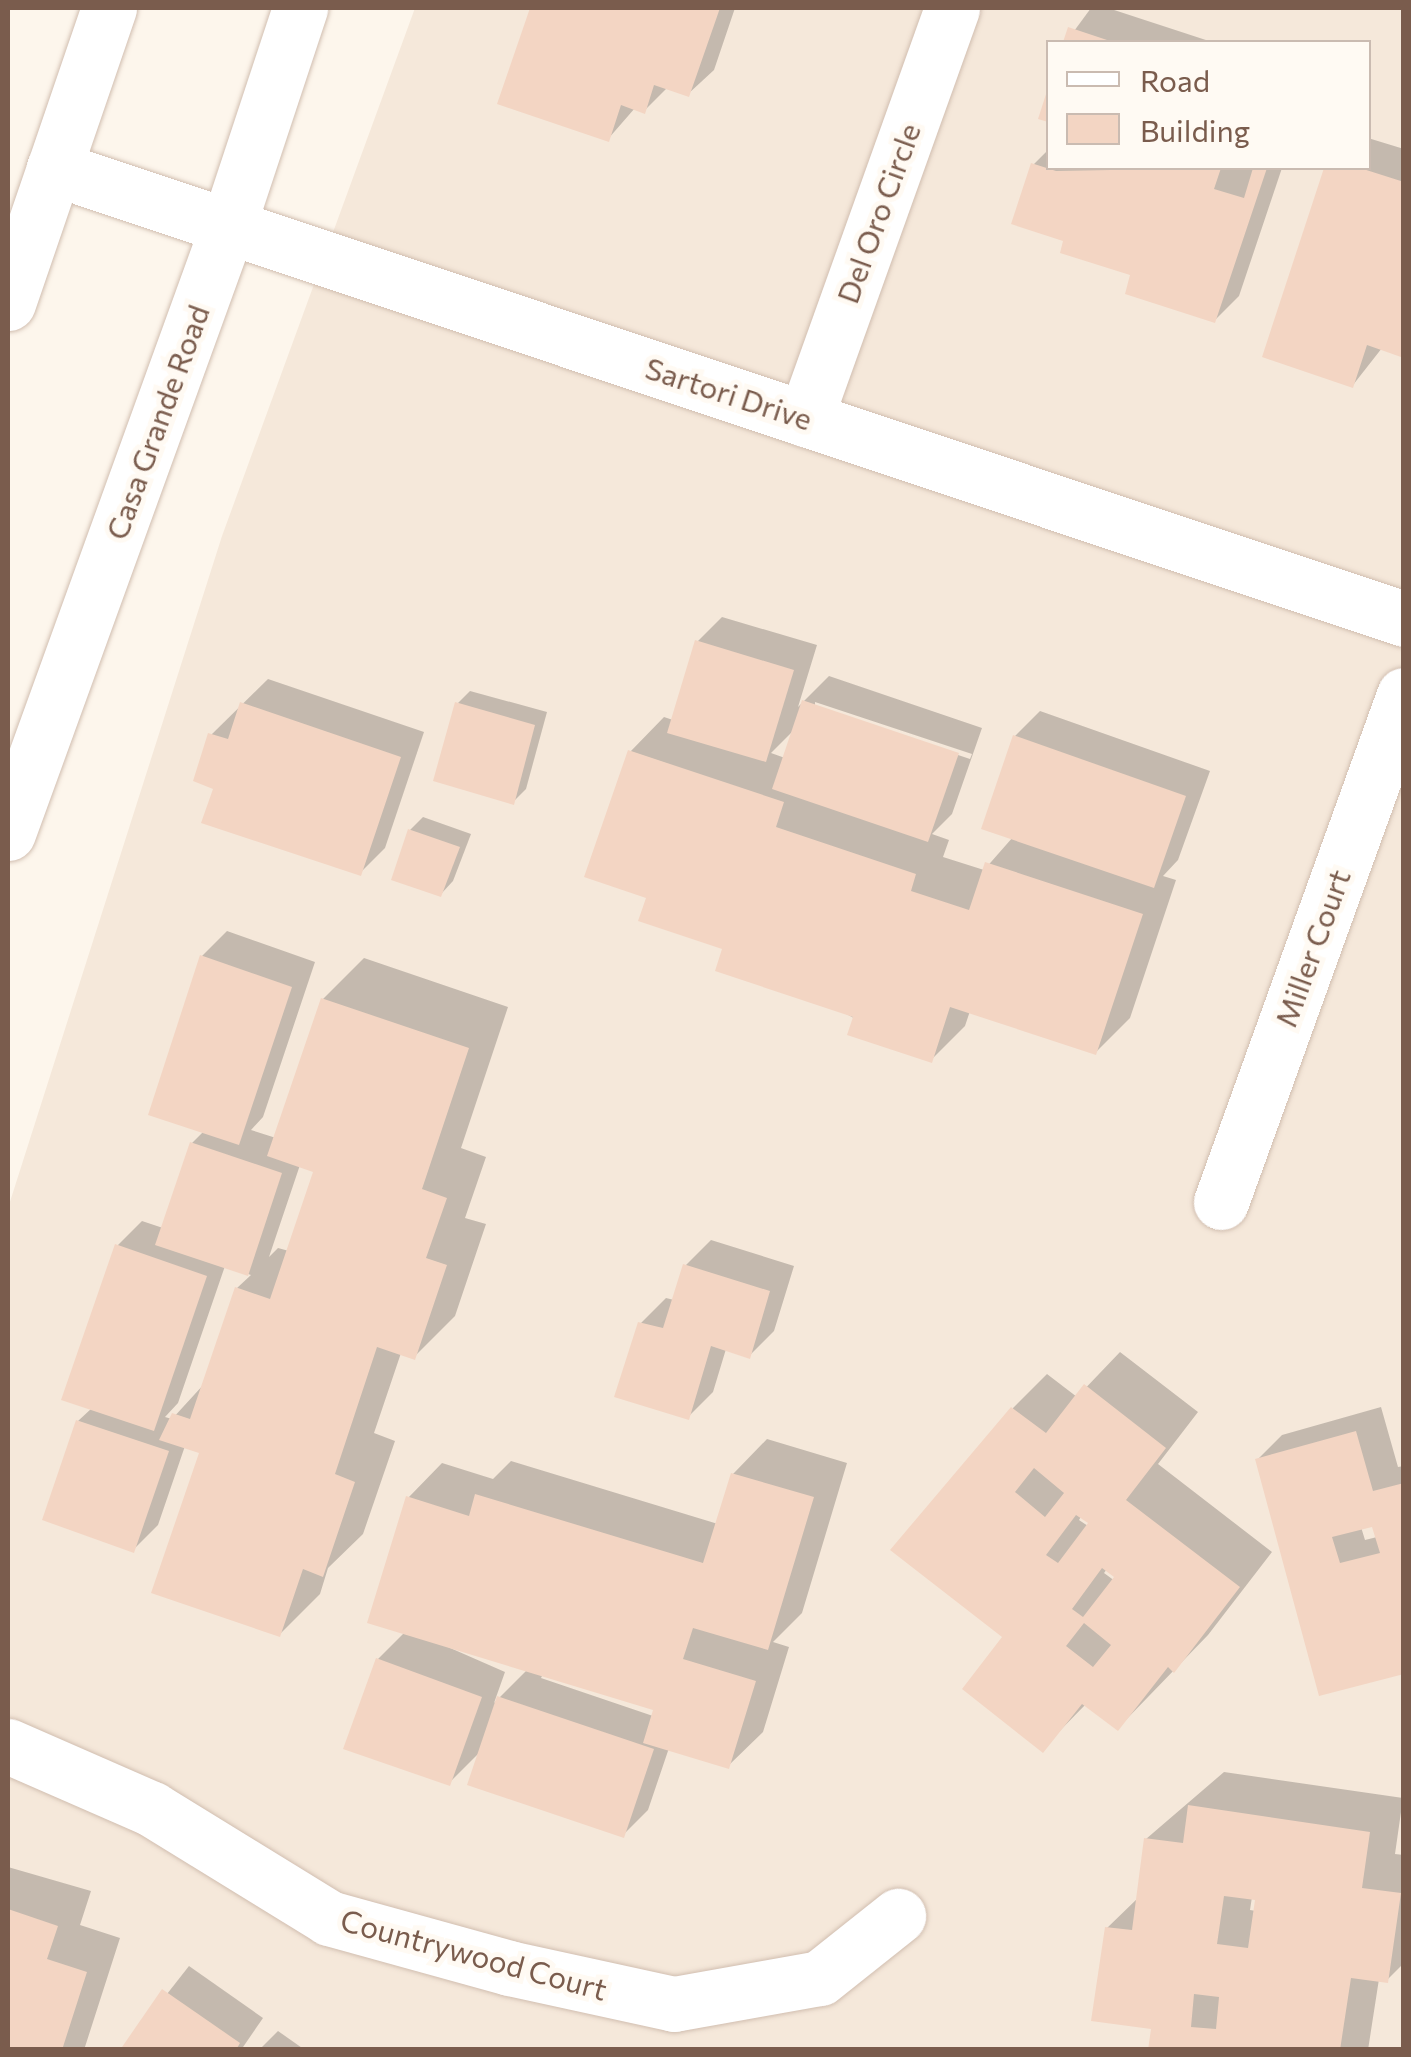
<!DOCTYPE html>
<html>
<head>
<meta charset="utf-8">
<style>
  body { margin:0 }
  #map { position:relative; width:1411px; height:2057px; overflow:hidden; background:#fdf6ec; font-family:Commissioner,sans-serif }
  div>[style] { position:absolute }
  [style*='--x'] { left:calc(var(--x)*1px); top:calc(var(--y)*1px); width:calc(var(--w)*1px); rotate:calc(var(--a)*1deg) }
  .residential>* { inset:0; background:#f5e8da }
  .shadow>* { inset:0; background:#0003 }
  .building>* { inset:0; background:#f3d5c3 }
  .roads { filter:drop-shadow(0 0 2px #d1beb0) drop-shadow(0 0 2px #d1beb0) }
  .street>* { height:55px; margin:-27.5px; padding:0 27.5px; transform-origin:27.5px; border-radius:27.5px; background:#fff }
  .secondary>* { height:55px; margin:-27.5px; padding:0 27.5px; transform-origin:27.5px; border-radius:27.5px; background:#fff }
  span { translate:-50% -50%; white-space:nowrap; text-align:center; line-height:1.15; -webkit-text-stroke:10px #fffaf3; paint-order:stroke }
  .street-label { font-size:30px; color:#7a5c4d }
  .frame { position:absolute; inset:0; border:10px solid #7a5c4d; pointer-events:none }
  .legend { position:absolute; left:1046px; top:40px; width:325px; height:130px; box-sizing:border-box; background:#fffaf3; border:2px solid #cabbb1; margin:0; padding:12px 18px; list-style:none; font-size:30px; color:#7a5c4d }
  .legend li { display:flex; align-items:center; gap:20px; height:50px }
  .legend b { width:50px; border:2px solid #cabbb1 }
</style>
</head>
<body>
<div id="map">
  <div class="residential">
    <i style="clip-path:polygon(evenodd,415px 8px,1403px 8px,1403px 2049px,8px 2050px,8px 1208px,222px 536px,415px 8px,1048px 42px,1368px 42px,1368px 168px,1048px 168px,1048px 42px)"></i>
  </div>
  <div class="shadow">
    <i style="clip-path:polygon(533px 8px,735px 8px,714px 70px,688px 94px,668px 87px,644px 111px,635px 108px,608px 139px,500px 102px)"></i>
    <i style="clip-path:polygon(1091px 8px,1108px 8px,1212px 42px,1066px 42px)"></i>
    <i style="clip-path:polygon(1368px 138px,1404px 149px,1404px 352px,1382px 348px,1353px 385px,1265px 356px,1327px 168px,1368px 168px)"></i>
    <i style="clip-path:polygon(1048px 150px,1048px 168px,1282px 168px,1239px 296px,1214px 321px,1066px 239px,1033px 165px)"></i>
    <i style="clip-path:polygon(evenodd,722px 617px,817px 645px,798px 707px,829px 676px,982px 728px,952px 814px,932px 834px,949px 840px,943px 857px,984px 870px,1013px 837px,1015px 736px,1040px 711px,1210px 771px,1178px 860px,1163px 876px,1176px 880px,1130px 1018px,1096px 1052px,970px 1011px,965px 1026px,931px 1060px,725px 948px,649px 897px,630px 752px,664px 717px,673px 720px,697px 642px,722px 617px,815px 702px,972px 754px,970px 759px,815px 707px,815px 702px,722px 617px,794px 730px,785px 758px,771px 753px,794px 730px)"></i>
    <i style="clip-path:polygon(268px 679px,424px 732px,385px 848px,360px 873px,211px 735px)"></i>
    <i style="clip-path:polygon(470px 691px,547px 712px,526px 789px,513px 802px,457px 704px)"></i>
    <i style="clip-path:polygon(423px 817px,471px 834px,453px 881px,441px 894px,410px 830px)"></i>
    <i style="clip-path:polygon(evenodd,227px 931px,315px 962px,263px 1117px,251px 1130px,276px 1138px,323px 999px,364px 958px,508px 1007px,461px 1148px,486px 1157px,465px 1218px,486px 1224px,455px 1316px,414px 1357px,401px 1353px,374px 1433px,395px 1441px,363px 1534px,328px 1568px,320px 1594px,279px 1635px,202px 1452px,185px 1446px,158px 1525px,133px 1550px,78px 1421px,92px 1408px,117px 1246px,142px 1221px,163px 1228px,192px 1143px,204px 1131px,202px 956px,227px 931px,300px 1165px,317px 1170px,289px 1251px,278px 1248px,269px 1257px,300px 1165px,227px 931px,225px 1266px,251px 1275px,237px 1288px,205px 1383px,172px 1419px,165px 1417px,178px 1403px,225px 1266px)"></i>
    <i style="clip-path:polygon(711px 1240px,794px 1266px,774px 1331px,749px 1356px,726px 1349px,713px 1392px,688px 1417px,641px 1323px,666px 1298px,674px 1300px,686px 1265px)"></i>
    <i style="clip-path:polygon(evenodd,1120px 1352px,1198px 1412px,1158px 1464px,1272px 1552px,1208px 1635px,1118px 1728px,1086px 1704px,1042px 1749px,1005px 1637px,1013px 1408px,1047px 1374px,1077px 1397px,1120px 1352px,1082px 1515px,1091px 1522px,1088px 1526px,1079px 1520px,1082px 1515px,1120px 1352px,1107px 1569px,1122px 1580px,1119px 1584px,1104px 1573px,1107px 1569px)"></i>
    <i style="clip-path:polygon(evenodd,1381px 1407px,1398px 1467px,1404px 1466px,1404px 1671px,1257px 1460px,1282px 1435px,1381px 1407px,1373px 1524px,1377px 1537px,1365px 1540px,1361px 1527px,1373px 1524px)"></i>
    <i style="clip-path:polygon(evenodd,767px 1439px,847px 1463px,802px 1613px,773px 1642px,789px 1647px,763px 1732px,728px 1766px,669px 1748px,648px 1810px,623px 1835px,481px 1751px,449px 1783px,378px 1659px,405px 1632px,408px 1498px,442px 1463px,493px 1479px,511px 1461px,718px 1524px,733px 1474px,767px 1439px,432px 1640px,528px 1669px,494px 1703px,505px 1672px,432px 1640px,767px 1439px,543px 1674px,656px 1708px,653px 1716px,541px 1678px,543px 1674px)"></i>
    <i style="clip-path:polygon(evenodd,1224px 1772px,1403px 1798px,1395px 1854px,1404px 1855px,1404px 1963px,1387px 1980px,1379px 1979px,1368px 2050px,1150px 2050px,1154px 2027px,1107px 1928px,1139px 1897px,1146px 1839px,1224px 1772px,1252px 1897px,1258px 1897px,1256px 1911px,1250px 1910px,1252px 1897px)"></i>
    <i style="clip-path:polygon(8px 1867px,91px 1891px,80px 1925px,120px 1938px,84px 2050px,8px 2050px)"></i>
    <i style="clip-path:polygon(189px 1966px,263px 2018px,241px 2050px,123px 2050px)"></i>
    <i style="clip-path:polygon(278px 2031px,305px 2050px,259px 2050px)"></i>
  </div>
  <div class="building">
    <i style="clip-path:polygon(530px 8px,720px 8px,689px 97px,654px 85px,645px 114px,621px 105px,609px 142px,497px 104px)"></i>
    <i style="clip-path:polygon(1068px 27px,1113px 42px,1063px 42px)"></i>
    <i style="clip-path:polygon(1048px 88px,1048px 122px,1038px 119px)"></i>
    <i style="clip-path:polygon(1031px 163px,1056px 171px,1221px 168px,1214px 189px,1244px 198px,1253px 168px,1267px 168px,1215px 323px,1125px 294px,1130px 275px,1060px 253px,1063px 241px,1011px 224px)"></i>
    <i style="clip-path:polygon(1324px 168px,1360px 168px,1404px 182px,1404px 351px,1401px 357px,1367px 345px,1353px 388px,1262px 357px)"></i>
    <i style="clip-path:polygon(695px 640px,794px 670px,766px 762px,667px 733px)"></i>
    <i style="clip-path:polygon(802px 700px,959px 753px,928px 842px,772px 789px)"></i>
    <i style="clip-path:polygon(240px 702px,401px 757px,361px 876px,201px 823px,213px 789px,193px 781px,208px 733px,228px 739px)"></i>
    <i style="clip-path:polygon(455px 702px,535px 725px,514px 805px,433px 781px)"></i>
    <i style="clip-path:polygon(1013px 735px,1186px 796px,1154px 888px,981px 829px)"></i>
    <i style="clip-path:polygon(628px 750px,784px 802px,776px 827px,916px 874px,911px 891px,969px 910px,985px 862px,1143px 914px,1096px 1055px,950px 1007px,932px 1063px,847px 1035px,853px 1017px,715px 971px,722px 949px,638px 921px,646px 898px,584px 877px)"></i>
    <i style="clip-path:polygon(408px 829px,460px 847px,441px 897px,391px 880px)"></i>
    <i style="clip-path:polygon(200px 955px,292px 987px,239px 1145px,148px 1115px)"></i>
    <i style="clip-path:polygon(321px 998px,469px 1048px,422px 1189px,447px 1198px,426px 1258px,447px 1265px,415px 1360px,377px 1347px,335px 1474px,355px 1482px,323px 1577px,303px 1569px,280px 1637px,151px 1593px,199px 1453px,159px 1440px,172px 1413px,190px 1419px,235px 1287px,270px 1299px,313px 1172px,267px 1156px)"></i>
    <i style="clip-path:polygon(190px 1142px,282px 1173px,248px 1276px,155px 1245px)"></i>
    <i style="clip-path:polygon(115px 1244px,207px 1276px,154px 1431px,61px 1400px)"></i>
    <i style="clip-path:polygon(683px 1264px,770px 1291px,750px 1359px,711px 1346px,689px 1420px,614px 1397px,638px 1322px,663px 1328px)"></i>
    <i style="clip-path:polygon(evenodd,1084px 1384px,1166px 1448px,1126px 1500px,1240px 1587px,1174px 1673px,1168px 1667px,1118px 1731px,1082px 1704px,1043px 1753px,962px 1689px,1002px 1637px,890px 1550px,1011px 1407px,1046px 1433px,1084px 1384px,1034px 1468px,1064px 1493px,1045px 1517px,1015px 1492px,1034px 1468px,1084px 1384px,1076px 1515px,1088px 1523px,1058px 1563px,1046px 1555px,1076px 1515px,1084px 1384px,1102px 1568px,1114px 1577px,1083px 1617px,1072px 1609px,1102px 1568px,1084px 1384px,1084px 1623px,1111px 1645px,1093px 1667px,1066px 1646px,1084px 1623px)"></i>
    <i style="clip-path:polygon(76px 1420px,169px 1451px,134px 1553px,42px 1520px)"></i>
    <i style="clip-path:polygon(evenodd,1356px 1431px,1373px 1491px,1404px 1483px,1404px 1674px,1319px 1696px,1255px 1459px,1356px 1431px,1372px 1527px,1380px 1553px,1340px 1563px,1332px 1537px,1372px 1527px)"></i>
    <i style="clip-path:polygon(731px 1473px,814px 1497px,768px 1650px,693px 1628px,683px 1659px,756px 1681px,729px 1769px,643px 1743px,653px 1710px,367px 1623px,406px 1496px,469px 1516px,475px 1494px,703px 1563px)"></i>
    <i style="clip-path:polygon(376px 1658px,482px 1697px,450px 1786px,343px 1749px)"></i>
    <i style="clip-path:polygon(497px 1696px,654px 1749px,624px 1838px,467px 1785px)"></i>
    <i style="clip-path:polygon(evenodd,1188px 1805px,1370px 1832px,1362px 1888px,1401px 1893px,1388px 1983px,1351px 1978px,1340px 2050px,1148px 2050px,1151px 2029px,1091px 2021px,1105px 1927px,1132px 1930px,1144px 1838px,1183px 1843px,1188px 1805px,1224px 1896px,1255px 1900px,1248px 1948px,1217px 1944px,1224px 1896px,1188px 1805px,1194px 1994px,1219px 1997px,1216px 2029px,1191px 2027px,1194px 1994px)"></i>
    <i style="clip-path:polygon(8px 1909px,58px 1926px,47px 1959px,87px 1972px,62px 2050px,8px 2050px)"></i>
    <i style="clip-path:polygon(162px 1989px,240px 2043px,236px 2050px,120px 2050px)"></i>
  </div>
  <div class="roads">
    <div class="street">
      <i style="--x:54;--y:168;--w:1423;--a:18.47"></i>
      <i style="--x:805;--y:419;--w:436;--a:-70.3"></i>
      <i style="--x:1221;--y:1202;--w:539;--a:-70.15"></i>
      <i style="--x:8;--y:1746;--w:157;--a:23.6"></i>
      <i style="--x:152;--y:1809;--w:208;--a:31.6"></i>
      <i style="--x:329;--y:1918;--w:187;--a:15.5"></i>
      <i style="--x:509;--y:1968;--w:169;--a:12.3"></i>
      <i style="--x:674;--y:2004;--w:148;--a:-10.1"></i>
      <i style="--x:820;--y:1978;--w:100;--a:-38.5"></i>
    </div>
    <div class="secondary">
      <i style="--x:8;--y:303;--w:312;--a:-71.1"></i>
      <i style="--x:8;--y:833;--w:646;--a:-70.08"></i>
      <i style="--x:228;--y:226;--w:230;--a:-71.7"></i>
    </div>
  </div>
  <div class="street-label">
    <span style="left:878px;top:213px;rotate:-70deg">Del Oro Circle</span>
    <span style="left:729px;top:393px;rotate:18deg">Sartori Drive</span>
    <span style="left:157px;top:422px;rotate:-70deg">Casa Grande Road</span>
    <span style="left:1312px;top:948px;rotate:-70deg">Miller Court</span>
    <span style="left:474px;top:1954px;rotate:15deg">Countrywood Court</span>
  </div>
  <div class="frame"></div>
  <ul class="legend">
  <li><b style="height:12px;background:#fff"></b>Road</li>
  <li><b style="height:28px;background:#f3d5c3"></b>Building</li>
  </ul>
</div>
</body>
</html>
